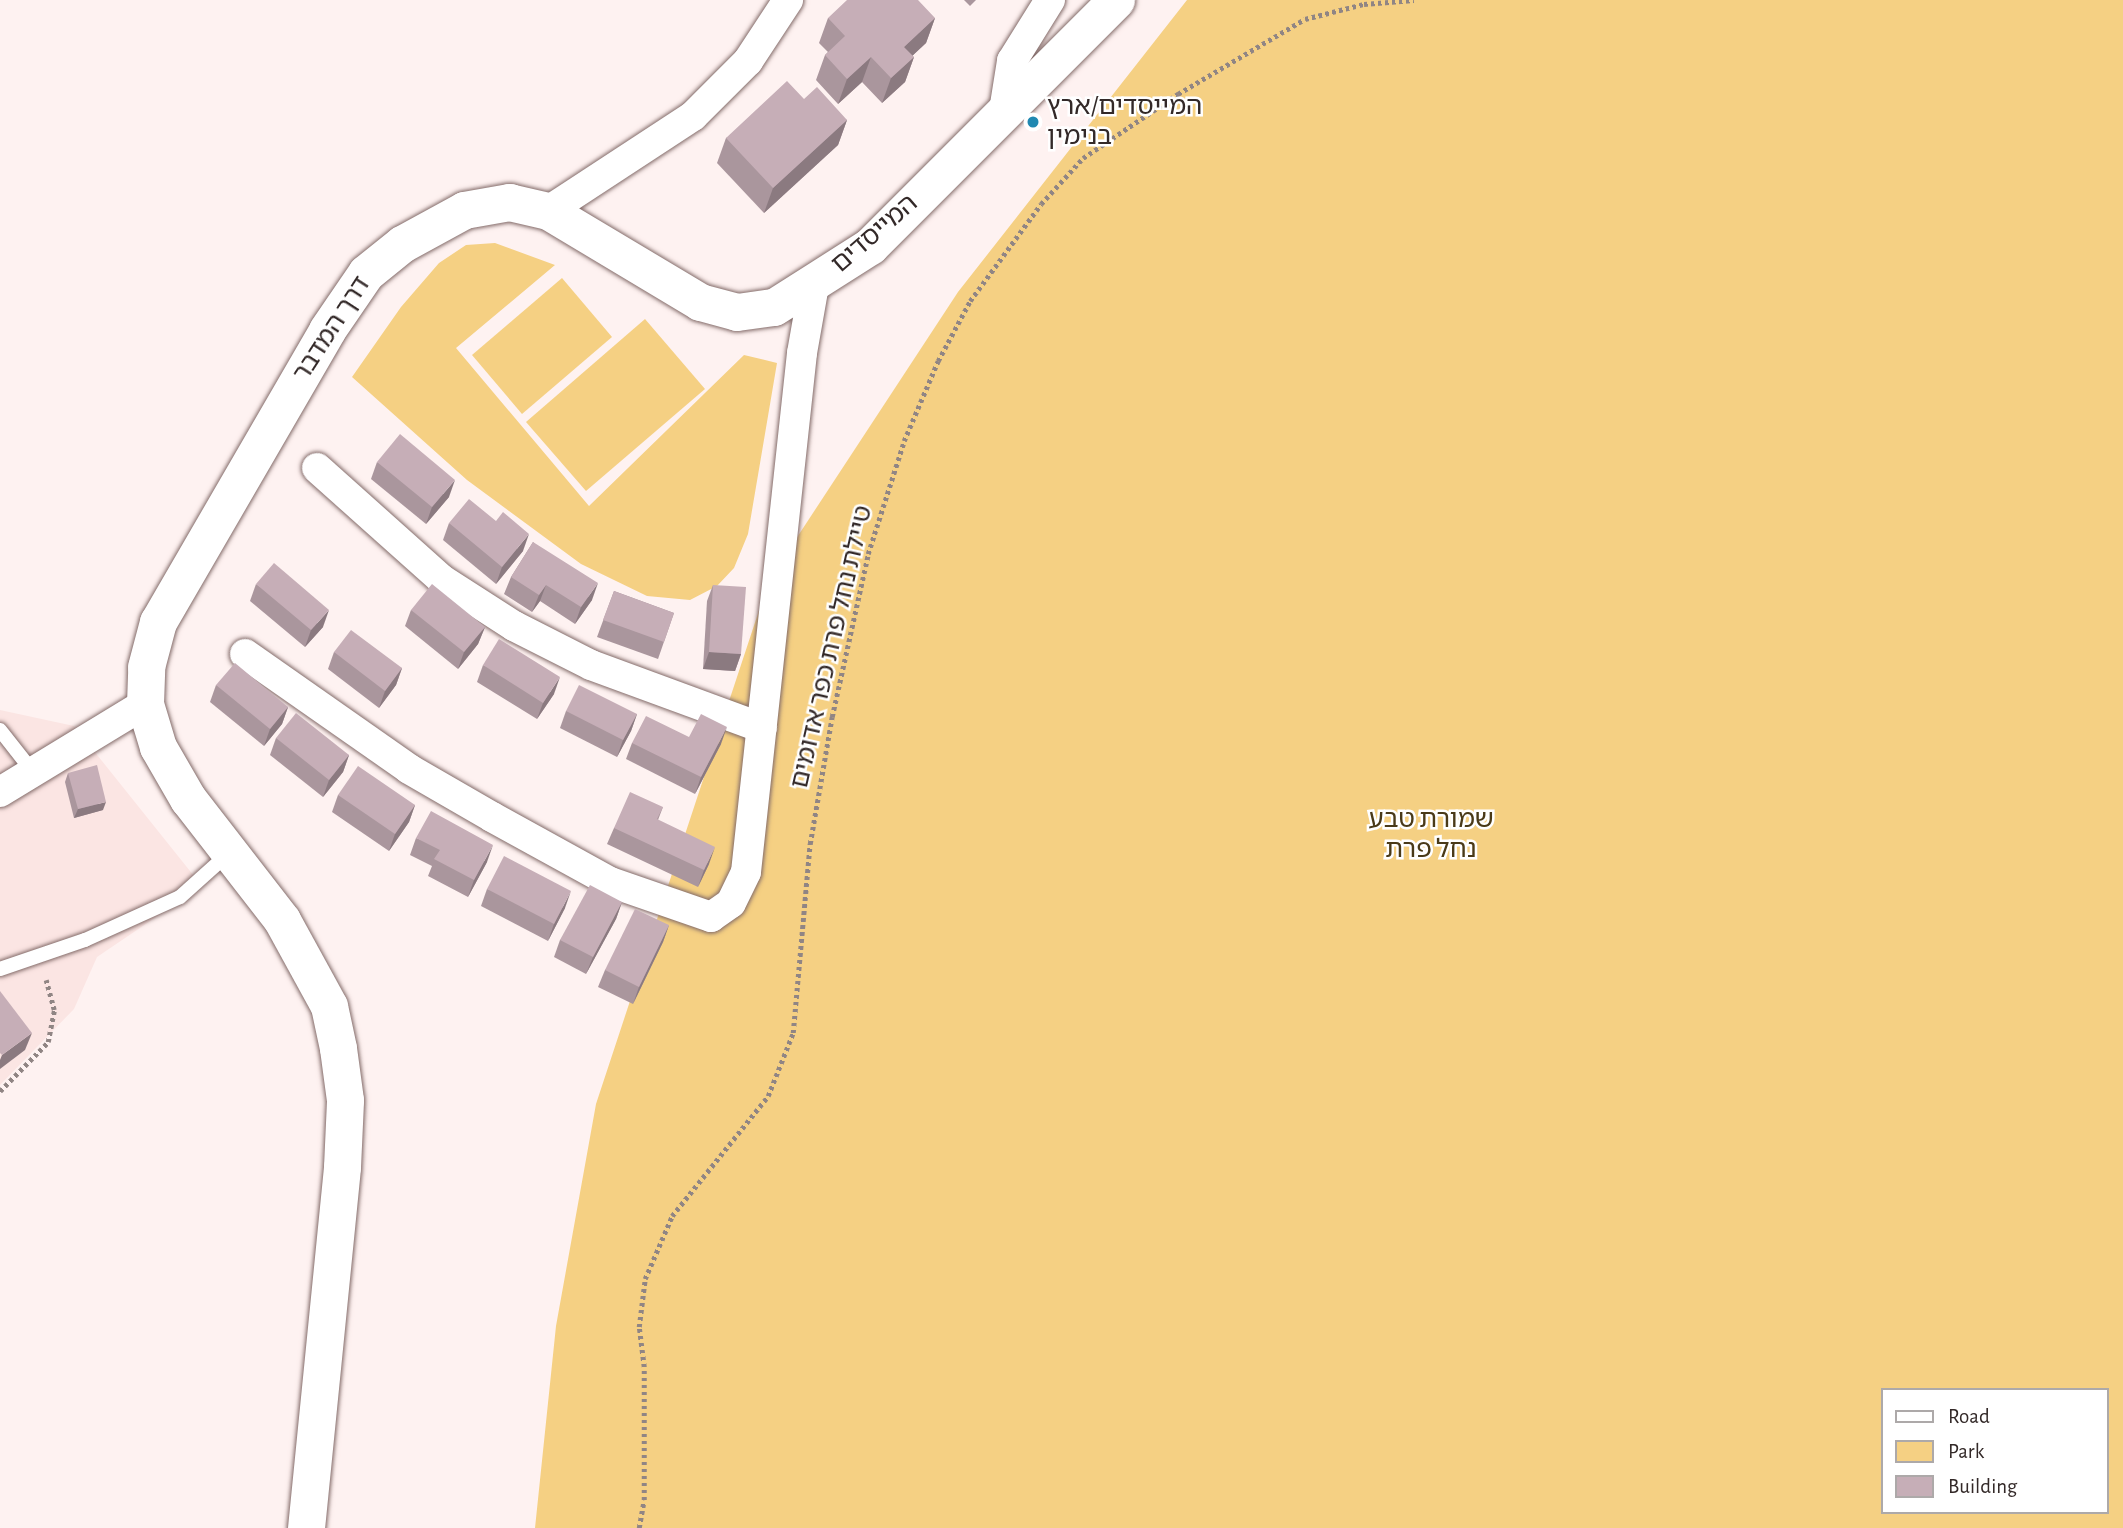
<!DOCTYPE html>
<html>
<head>
<meta charset="utf-8">
<style>
  body { margin:0 }
  #map { position:relative; width:2123px; height:1528px; overflow:hidden; background:#fef2f1; font-family:"Alegreya Sans","Noto Sans Hebrew",sans-serif }
  div>[style] { position:absolute }
  [style*='--x'] { left:calc(var(--x)*1px); top:calc(var(--y)*1px); width:calc(var(--w)*1px); rotate:calc(var(--a)*1deg) }
  .built>* { inset:0; background:#fbe5e3 }
  .green>* { inset:0; background:#f5d083 }
  .path>* { height:4.5px; margin-top:-2.25px; transform-origin:0; background:repeating-linear-gradient(90deg,#908584 0 3.5px,transparent 0 7px) }
  .roads { filter:drop-shadow(0 0 2px #836b69) drop-shadow(0 0 2px #836b69) }
  .service>* { height:14px; margin:-7px; padding:0 7px; transform-origin:7px; border-radius:7px; background:#fff }
  .minor>* { height:30px; margin:-15px; padding:0 15px; transform-origin:15px; border-radius:15px; background:#fff }
  .tertiary>* { height:37px; margin:-18.5px; padding:0 18.5px; transform-origin:18.5px; border-radius:18.5px; background:#fff }
  .wall>* { inset:0; background:#aa969d }
  .shaded-wall>* { inset:0; background:#8b7a80 }
  .building>* { inset:0; background:#c6aeb7 }
  .dots>* { width:19px; height:19px; translate:-50% -50%; box-sizing:border-box; border:4px solid #fff; border-radius:50% }
  span { translate:-50% -50%; white-space:nowrap; text-align:center; line-height:1.15; -webkit-text-stroke:5px #fff; paint-order:stroke }
  .poi-label { font-size:26px; color:#332928 }
  .left { translate:0 -50%; text-align:left }
  .street-label { font-size:26px; color:#332928 }
  .park-label { font-size:26px; color:#4a3a18 }
  .legend { position:absolute; left:1881px; top:1388px; width:228px; height:126px; box-sizing:border-box; background:#fff; border:2px solid #ada9a9; margin:0; padding:9px 12px; list-style:none; font-size:21px; color:#332928 }
  .legend li { display:flex; align-items:center; gap:14px; height:35px }
  .legend b { width:35px; border:2px solid #ada9a9 }
</style>
</head>
<body>
<div id="map">
  <div class="built">
    <i style="clip-path:polygon(0 710px,74px 726px,202px 886px,97px 957px,74px 1009px,0 1085px)"></i>
  </div>
  <div class="green">
    <i style="clip-path:polygon(evenodd,1187px 0,2123px 0,2123px 1528px,535px 1528px,556px 1326px,596px 1104px,769px 580px,958px 292px,1187px 0,1883px 1390px,2107px 1390px,2107px 1512px,1883px 1512px,1883px 1390px)"></i>
    <i style="clip-path:polygon(495px 243px,555px 265px,456px 348px,589px 506px,744px 355px,777px 363px,748px 534px,734px 568px,717px 586px,690px 600px,647px 596px,581px 564px,467px 480px,352px 377px,401px 307px,439px 263px,466px 245px)"></i>
    <i style="clip-path:polygon(562px 278px,612px 337px,522px 414px,472px 355px)"></i>
    <i style="clip-path:polygon(645px 319px,705px 389px,586px 491px,526px 422px)"></i>
  </div>
  <div class="path">
    <i style="--x:0;--y:1091;--w:69;--a:-45.6"></i>
    <i style="--x:48;--y:1042;--w:33;--a:-79"></i>
    <i style="--x:54;--y:1010;--w:31;--a:-105"></i>
    <i style="--x:639;--y:1528;--w:28;--a:-80"></i>
    <i style="--x:644;--y:1500;--w:133;--a:-90"></i>
    <i style="--x:644;--y:1367;--w:40;--a:-97.1"></i>
    <i style="--x:639;--y:1327;--w:48;--a:-82.9"></i>
    <i style="--x:645;--y:1279;--w:69;--a:-66.8"></i>
    <i style="--x:672;--y:1216;--w:154;--a:-51.3"></i>
    <i style="--x:768;--y:1096;--w:68;--a:-68.4"></i>
    <i style="--x:793;--y:1033;--w:190;--a:-84.9"></i>
    <i style="--x:810;--y:844;--w:129;--a:-80.2"></i>
    <i style="--x:832;--y:717;--w:167;--a:-77.5"></i>
    <i style="--x:868;--y:554;--w:119;--a:-72.3"></i>
    <i style="--x:904;--y:441;--w:87;--a:-67"></i>
    <i style="--x:938;--y:361;--w:68;--a:-61.9"></i>
    <i style="--x:970;--y:301;--w:120;--a:-53.8"></i>
    <i style="--x:1041;--y:204;--w:62;--a:-47.6"></i>
    <i style="--x:1083;--y:158;--w:115;--a:-34"></i>
    <i style="--x:1178;--y:94;--w:147;--a:-30.6"></i>
    <i style="--x:1305;--y:19;--w:61;--a:-14.3"></i>
    <i style="--x:1364;--y:4;--w:50;--a:-4.6"></i>
  </div>
  <div class="roads">
    <div class="service">
      <i style="--x:0;--y:730;--w:53;--a:51.8"></i>
      <i style="--x:0;--y:969;--w:90;--a:-18.8"></i>
      <i style="--x:85;--y:940;--w:104;--a:-24.4"></i>
      <i style="--x:180;--y:897;--w:66;--a:-41.9"></i>
    </div>
    <div class="minor">
      <i style="--x:1004;--y:111;--w:51;--a:-80.9"></i>
      <i style="--x:1012;--y:61;--w:72;--a:-58.1"></i>
      <i style="--x:548;--y:211;--w:173;--a:-33.2"></i>
      <i style="--x:693;--y:116;--w:78;--a:-45"></i>
      <i style="--x:748;--y:61;--w:73;--a:-56.7"></i>
      <i style="--x:317;--y:468;--w:166;--a:41.8"></i>
      <i style="--x:441;--y:579;--w:87;--a:32.8"></i>
      <i style="--x:514;--y:626;--w:86;--a:26.9"></i>
      <i style="--x:591;--y:665;--w:182;--a:20.2"></i>
      <i style="--x:245;--y:654;--w:200;--a:35"></i>
      <i style="--x:409;--y:769;--w:96;--a:30"></i>
      <i style="--x:492;--y:817;--w:135;--a:28.8"></i>
      <i style="--x:610;--y:882;--w:107;--a:19.1"></i>
      <i style="--x:711;--y:917;--w:24;--a:-35"></i>
      <i style="--x:731;--y:903;--w:34;--a:-64"></i>
      <i style="--x:746;--y:872;--w:522;--a:-83.84"></i>
      <i style="--x:802;--y:353;--w:69;--a:-80"></i>
      <i style="--x:0;--y:792;--w:170;--a:-31.3"></i>
    </div>
    <div class="tertiary">
      <i style="--x:306;--y:1528;--w:363;--a:-84.3"></i>
      <i style="--x:342;--y:1167;--w:67;--a:-87.4"></i>
      <i style="--x:345;--y:1100;--w:52;--a:-97.7"></i>
      <i style="--x:338;--y:1048;--w:43;--a:-102.1"></i>
      <i style="--x:329;--y:1006;--w:98;--a:-118.7"></i>
      <i style="--x:282;--y:920;--w:153;--a:-127.8"></i>
      <i style="--x:188;--y:799;--w:60;--a:-120"></i>
      <i style="--x:158;--y:747;--w:45;--a:-106.8"></i>
      <i style="--x:145;--y:704;--w:37;--a:-88"></i>
      <i style="--x:146;--y:667;--w:47;--a:-75.1"></i>
      <i style="--x:158;--y:622;--w:337;--a:-59.9"></i>
      <i style="--x:327;--y:330;--w:69;--a:-55.6"></i>
      <i style="--x:366;--y:273;--w:46;--a:-38.9"></i>
      <i style="--x:402;--y:244;--w:71;--a:-28.7"></i>
      <i style="--x:464;--y:210;--w:46;--a:-10.1"></i>
      <i style="--x:509;--y:202;--w:40;--a:13"></i>
      <i style="--x:548;--y:211;--w:177;--a:30.9"></i>
      <i style="--x:700;--y:302;--w:38;--a:15"></i>
      <i style="--x:737;--y:312;--w:37;--a:-8"></i>
      <i style="--x:774;--y:307;--w:114;--a:-32.4"></i>
      <i style="--x:870;--y:246;--w:348;--a:-45"></i>
    </div>
  </div>
  <div class="wall">
    <i style="clip-path:polygon(964px 0,976px 0,970px 6px)"></i>
    <i style="clip-path:polygon(828px 18px,935px 18px,926px 43px,912px 56px,914px 57px,905px 82px,882px 103px,862px 82px,838px 104px,816px 80px,825px 55px,828px 52px,819px 43px)"></i>
    <i style="clip-path:polygon(804px 99px,847px 120px,838px 145px,764px 213px,717px 163px,726px 138px)"></i>
    <i style="clip-path:polygon(377px 462px,449px 497px,426px 524px,371px 479px)"></i>
    <i style="clip-path:polygon(449px 523px,523px 551px,496px 584px,443px 540px)"></i>
    <i style="clip-path:polygon(533px 542px,592px 600px,575px 624px,540px 601px,532px 612px,504px 594px,511px 577px)"></i>
    <i style="clip-path:polygon(256px 584px,323px 627px,305px 647px,250px 601px)"></i>
    <i style="clip-path:polygon(713px 585px,741px 654px,735px 671px,703px 669px,707px 601px)"></i>
    <i style="clip-path:polygon(614px 591px,674px 613px,658px 659px,597px 637px)"></i>
    <i style="clip-path:polygon(411px 610px,485px 627px,478px 644px,458px 669px,405px 626px)"></i>
    <i style="clip-path:polygon(334px 652px,402px 668px,396px 685px,379px 708px,328px 669px)"></i>
    <i style="clip-path:polygon(483px 665px,554px 694px,537px 719px,477px 682px)"></i>
    <i style="clip-path:polygon(216px 685px,288px 707px,282px 724px,264px 746px,210px 702px)"></i>
    <i style="clip-path:polygon(566px 711px,637px 714px,631px 731px,617px 757px,560px 728px)"></i>
    <i style="clip-path:polygon(689px 737px,721px 744px,695px 794px,626px 759px,632px 743px)"></i>
    <i style="clip-path:polygon(276px 738px,349px 755px,343px 772px,323px 797px,270px 755px)"></i>
    <i style="clip-path:polygon(68px 773px,103px 810px,74px 818px,65px 782px)"></i>
    <i style="clip-path:polygon(338px 795px,415px 805px,409px 822px,389px 851px,332px 812px)"></i>
    <i style="clip-path:polygon(663px 807px,658px 820px,709px 864px,698px 887px,607px 844px,614px 828px)"></i>
    <i style="clip-path:polygon(416px 838px,487px 862px,468px 897px,428px 876px,432px 866px,410px 855px)"></i>
    <i style="clip-path:polygon(487px 889px,565px 908px,548px 941px,481px 906px)"></i>
    <i style="clip-path:polygon(622px 902px,616px 919px,586px 974px,554px 957px,560px 940px)"></i>
    <i style="clip-path:polygon(669px 925px,663px 942px,633px 1004px,598px 987px,605px 970px)"></i>
  </div>
  <div class="shaded-wall">
    <i style="clip-path:polygon(935px 18px,926px 43px,895px 72px,904px 47px)"></i>
    <i style="clip-path:polygon(871px 57px,862px 82px,838px 104px,847px 79px)"></i>
    <i style="clip-path:polygon(914px 57px,905px 82px,882px 103px,891px 78px)"></i>
    <i style="clip-path:polygon(847px 120px,838px 145px,764px 213px,773px 188px)"></i>
    <i style="clip-path:polygon(455px 480px,449px 497px,426px 524px,432px 507px)"></i>
    <i style="clip-path:polygon(529px 534px,523px 551px,496px 584px,502px 567px)"></i>
    <i style="clip-path:polygon(598px 583px,592px 600px,575px 624px,581px 607px)"></i>
    <i style="clip-path:polygon(546px 585px,540px 601px,532px 612px,539px 595px)"></i>
    <i style="clip-path:polygon(329px 610px,323px 627px,305px 647px,311px 630px)"></i>
    <i style="clip-path:polygon(485px 627px,478px 644px,458px 669px,464px 652px)"></i>
    <i style="clip-path:polygon(709px 652px,741px 654px,735px 671px,703px 669px)"></i>
    <i style="clip-path:polygon(402px 668px,396px 685px,379px 708px,385px 691px)"></i>
    <i style="clip-path:polygon(560px 677px,554px 694px,537px 719px,543px 703px)"></i>
    <i style="clip-path:polygon(288px 707px,282px 724px,264px 746px,270px 729px)"></i>
    <i style="clip-path:polygon(637px 714px,631px 731px,617px 757px,623px 740px)"></i>
    <i style="clip-path:polygon(727px 727px,721px 744px,695px 794px,701px 777px)"></i>
    <i style="clip-path:polygon(349px 755px,343px 772px,323px 797px,329px 780px)"></i>
    <i style="clip-path:polygon(106px 802px,103px 810px,74px 818px,78px 809px)"></i>
    <i style="clip-path:polygon(415px 805px,409px 822px,389px 851px,395px 834px)"></i>
    <i style="clip-path:polygon(493px 845px,487px 862px,468px 897px,474px 880px)"></i>
    <i style="clip-path:polygon(715px 847px,709px 864px,698px 887px,704px 870px)"></i>
    <i style="clip-path:polygon(571px 891px,565px 908px,548px 941px,554px 924px)"></i>
    <i style="clip-path:polygon(622px 902px,616px 919px,586px 974px,593px 957px)"></i>
    <i style="clip-path:polygon(669px 925px,663px 942px,633px 1004px,639px 987px)"></i>
    <i style="clip-path:polygon(32px 1033px,25px 1050px,0 1069px,0 1060px,2px 1055px)"></i>
  </div>
  <div class="building">
    <i style="clip-path:polygon(847px 0,918px 0,935px 18px,904px 47px,914px 57px,891px 78px,871px 57px,847px 79px,825px 55px,845px 36px,828px 18px)"></i>
    <i style="clip-path:polygon(787px 81px,804px 99px,817px 87px,847px 120px,773px 188px,726px 138px)"></i>
    <i style="clip-path:polygon(400px 434px,455px 480px,432px 507px,377px 462px)"></i>
    <i style="clip-path:polygon(469px 499px,496px 521px,503px 512px,529px 534px,502px 567px,449px 523px)"></i>
    <i style="clip-path:polygon(533px 542px,598px 583px,581px 607px,546px 585px,539px 595px,511px 577px)"></i>
    <i style="clip-path:polygon(274px 563px,329px 610px,311px 630px,256px 584px)"></i>
    <i style="clip-path:polygon(432px 584px,485px 627px,464px 652px,411px 610px)"></i>
    <i style="clip-path:polygon(713px 585px,746px 587px,741px 654px,709px 652px)"></i>
    <i style="clip-path:polygon(614px 591px,674px 613px,664px 642px,603px 620px)"></i>
    <i style="clip-path:polygon(351px 630px,402px 668px,385px 691px,334px 652px)"></i>
    <i style="clip-path:polygon(499px 639px,560px 677px,543px 703px,483px 665px)"></i>
    <i style="clip-path:polygon(235px 663px,288px 707px,270px 729px,216px 685px)"></i>
    <i style="clip-path:polygon(579px 685px,637px 714px,623px 740px,566px 711px)"></i>
    <i style="clip-path:polygon(296px 713px,349px 755px,329px 780px,276px 738px)"></i>
    <i style="clip-path:polygon(701px 714px,727px 727px,701px 777px,632px 743px,646px 716px,689px 737px)"></i>
    <i style="clip-path:polygon(97px 765px,106px 802px,78px 809px,68px 773px)"></i>
    <i style="clip-path:polygon(358px 766px,415px 805px,395px 834px,338px 795px)"></i>
    <i style="clip-path:polygon(630px 792px,663px 807px,657px 819px,715px 847px,704px 870px,614px 828px)"></i>
    <i style="clip-path:polygon(431px 811px,493px 845px,474px 880px,434px 859px,440px 850px,416px 838px)"></i>
    <i style="clip-path:polygon(504px 856px,571px 891px,554px 924px,487px 889px)"></i>
    <i style="clip-path:polygon(590px 885px,622px 902px,593px 957px,560px 940px)"></i>
    <i style="clip-path:polygon(635px 909px,669px 925px,639px 987px,605px 970px)"></i>
    <i style="clip-path:polygon(0 991px,32px 1033px,2px 1055px,0 1053px)"></i>
  </div>
  <div class="dots">
    <i style="left:1033px;top:122px;background:#2088b1"></i>
  </div>
  <div class="poi-label">
    <span class="left" style="left:1047px;top:122px">המייסדים/ארץ<br>בנימין</span>
  </div>
  <div class="street-label">
    <span style="left:875px;top:234px;rotate:-41deg">המייסדים</span>
    <span style="left:332px;top:329px;rotate:-57deg">דרך המדבר</span>
    <span style="left:832px;top:647px;rotate:-77deg">טיילת נחל פרת כפר אדומים</span>
  </div>
  <div class="park-label">
    <span style="left:1431px;top:835px">שמורת טבע<br>נחל פרת</span>
  </div>
  <ul class="legend">
  <li><b style="height:9px;background:#fff"></b>Road</li>
  <li><b style="height:19px;background:#f5d083"></b>Park</li>
  <li><b style="height:19px;background:#c6aeb7"></b>Building</li>
  </ul>
</div>
</body>
</html>
